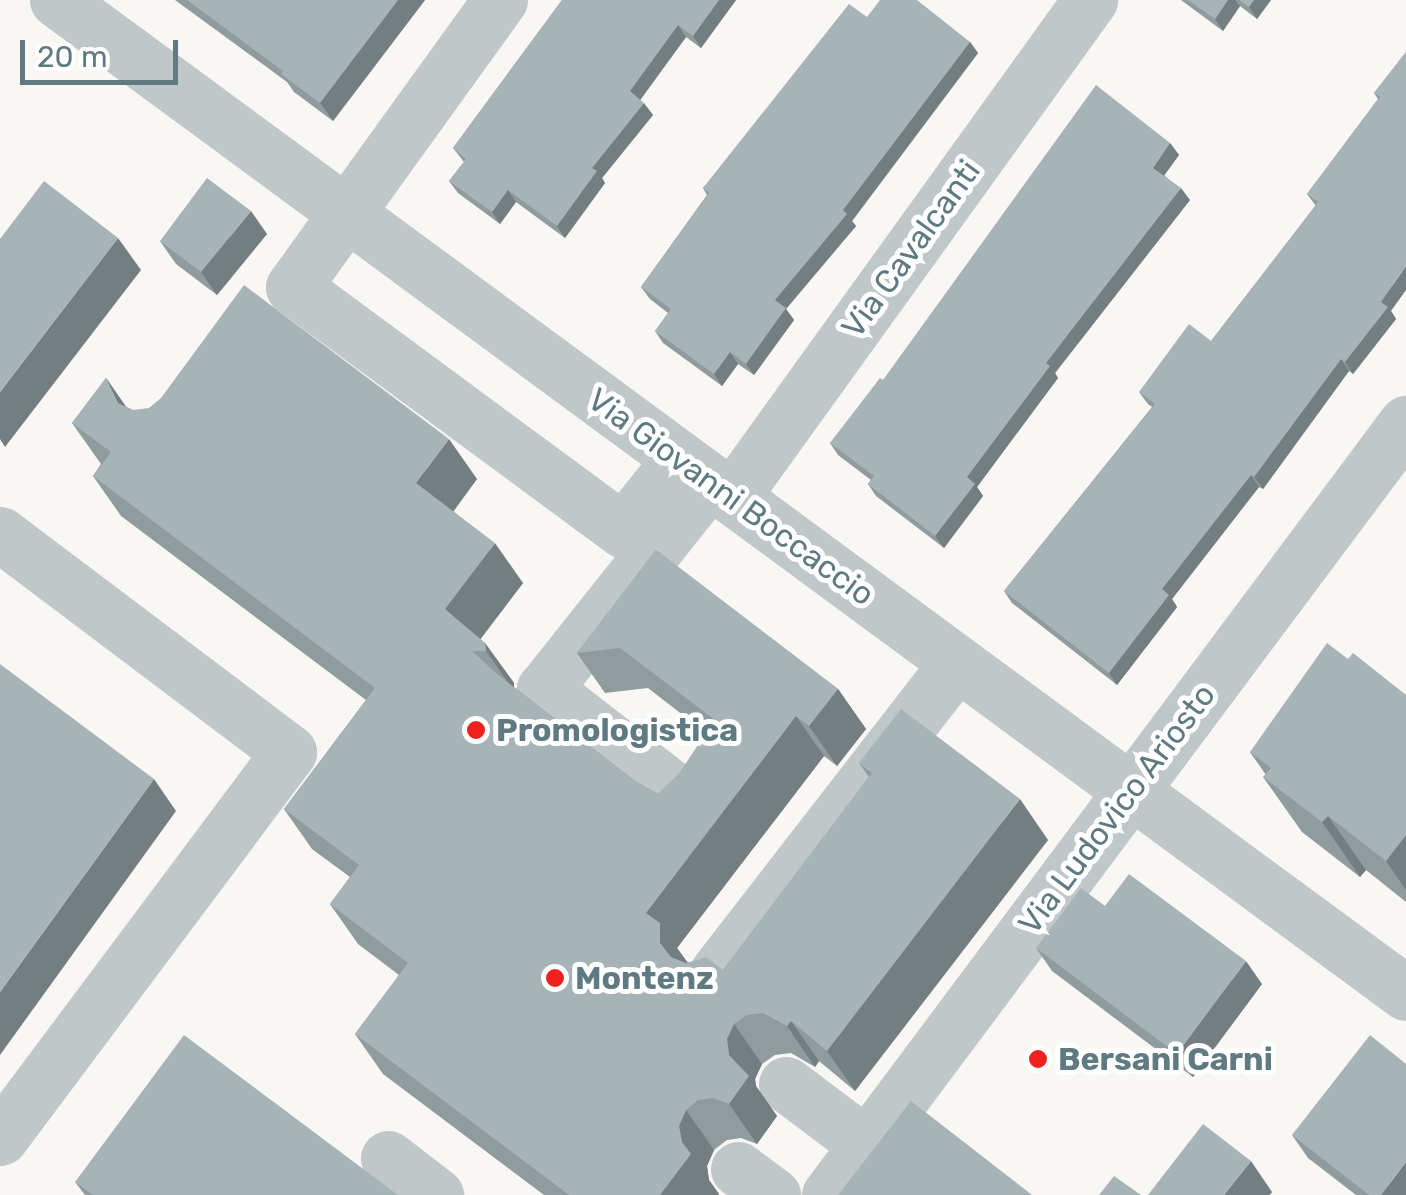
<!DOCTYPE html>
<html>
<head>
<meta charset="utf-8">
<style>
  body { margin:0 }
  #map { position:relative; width:1406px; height:1195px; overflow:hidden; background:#f8f7f4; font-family:Rubik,sans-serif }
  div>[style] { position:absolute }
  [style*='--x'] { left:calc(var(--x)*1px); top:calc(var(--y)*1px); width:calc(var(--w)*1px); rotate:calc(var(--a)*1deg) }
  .minor>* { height:55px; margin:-27.5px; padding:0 27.5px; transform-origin:27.5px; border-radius:27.5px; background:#c0c7c9 }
  .wall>* { inset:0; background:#8f9b9d }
  .shaded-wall>* { inset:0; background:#747e80 }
  .building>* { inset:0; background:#a6b4b7 }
  .dots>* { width:28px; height:28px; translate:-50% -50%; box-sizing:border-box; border:5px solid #fff; border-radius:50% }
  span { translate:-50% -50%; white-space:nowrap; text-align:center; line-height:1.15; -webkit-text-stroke:10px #fff; paint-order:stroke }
  .street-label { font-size:32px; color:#607a82 }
  .poi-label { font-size:32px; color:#607a82; font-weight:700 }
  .left { translate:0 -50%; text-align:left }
  .scale { position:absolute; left:20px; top:40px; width:158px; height:45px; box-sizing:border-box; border:5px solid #607a82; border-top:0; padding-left:12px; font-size:30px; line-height:35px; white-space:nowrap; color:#607a82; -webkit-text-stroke:8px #fff; paint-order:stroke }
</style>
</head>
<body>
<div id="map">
  <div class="minor">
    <i style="--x:57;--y:0;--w:1675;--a:36.36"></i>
    <i style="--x:500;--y:0;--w:354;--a:125.8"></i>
    <i style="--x:293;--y:287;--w:410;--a:36.4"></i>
    <i style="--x:623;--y:530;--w:91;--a:-51.2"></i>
    <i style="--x:732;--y:497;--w:613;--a:-54.23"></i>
    <i style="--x:0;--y:534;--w:362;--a:37"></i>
    <i style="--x:289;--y:752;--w:482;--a:126.8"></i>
    <i style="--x:682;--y:796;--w:175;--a:-142.2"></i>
    <i style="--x:544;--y:689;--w:238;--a:-51.5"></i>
    <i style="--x:717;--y:972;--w:391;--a:-52.2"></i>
    <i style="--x:786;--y:1084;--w:101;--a:37"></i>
    <i style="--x:388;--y:1158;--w:61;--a:37.6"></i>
    <i style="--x:738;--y:1169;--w:44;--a:36.6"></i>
    <i style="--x:829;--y:1195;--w:964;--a:-53.23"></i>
  </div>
  <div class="wall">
    <i style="clip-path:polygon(175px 0,425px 0,333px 121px,294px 92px,287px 82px)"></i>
    <i style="clip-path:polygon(562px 0,736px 0,701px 48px,686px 37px,640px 100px,653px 115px,602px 178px,605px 183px,565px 238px,516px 202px,500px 224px,458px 193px,449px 181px,464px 162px,453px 148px)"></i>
    <i style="clip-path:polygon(1181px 0,1271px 0,1257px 19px,1240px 6px,1223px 31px)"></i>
    <i style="clip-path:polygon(867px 17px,970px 42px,978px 53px,852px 221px,856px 226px,786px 309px,794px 320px,754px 375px,738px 364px,722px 386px,663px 343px,655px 331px,668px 313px,650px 299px,641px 287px,707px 195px,703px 188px)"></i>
    <i style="clip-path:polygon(1406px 52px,1391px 311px,1396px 319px,1353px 374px,1349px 371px,1263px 489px,1259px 487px,1172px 599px,1177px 607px,1117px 685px,1012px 603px,1004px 591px,1152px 407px,1148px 404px,1139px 392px,1211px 341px,1316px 206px,1307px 194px,1378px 99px,1374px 93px)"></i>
    <i style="clip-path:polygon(1170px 143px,1179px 155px,1164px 175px,1190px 200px,1055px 373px,1058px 378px,977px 487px,983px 496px,944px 548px,876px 496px,868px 484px,871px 480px,838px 455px,830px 443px,883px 380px)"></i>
    <i style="clip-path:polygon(267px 234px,217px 295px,176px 264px,160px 241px)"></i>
    <i style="clip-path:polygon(106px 378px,126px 407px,133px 410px,477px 479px,453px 511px,523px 583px,480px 639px,485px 643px,514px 683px,514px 687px,635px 781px,658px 794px,679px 774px,706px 733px,648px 688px,605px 693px,577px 653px,656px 550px,838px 689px,866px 729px,837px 766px,824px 756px,677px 948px,687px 962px,723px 970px,869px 777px,859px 763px,1048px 840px,855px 1091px,819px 1061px,815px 1067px,791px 1053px,775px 1055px,762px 1064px,755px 1079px,756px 1086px,777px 1116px,757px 1144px,741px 1138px,727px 1140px,714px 1150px,707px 1166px,709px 1180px,719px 1194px,718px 1195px,544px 1195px,383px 1074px,355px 1034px,399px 975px,358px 944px,330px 904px,350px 877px,312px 849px,284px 809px,366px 700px,121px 516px,93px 476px,101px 464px,72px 423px)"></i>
    <i style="clip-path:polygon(1348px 659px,1406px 695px,1406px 902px,1366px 870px,1360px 877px,1302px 832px,1263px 777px,1266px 775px,1250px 752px)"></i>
    <i style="clip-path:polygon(1036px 948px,1262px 984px,1193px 1077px,1052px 971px)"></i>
    <i style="clip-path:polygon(1292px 1135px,1406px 1195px,1356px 1195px,1308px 1158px)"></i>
    <i style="clip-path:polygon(75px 1182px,398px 1195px,85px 1195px)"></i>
  </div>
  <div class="shaded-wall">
    <i style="clip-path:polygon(398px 0,425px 0,333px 121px,320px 103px)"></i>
    <i style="clip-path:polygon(719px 0,736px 0,701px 48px,693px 36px)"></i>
    <i style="clip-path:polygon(1228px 0,1235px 0,1240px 6px,1223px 31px,1215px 19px)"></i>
    <i style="clip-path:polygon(1254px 0,1271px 0,1257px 19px,1249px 7px)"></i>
    <i style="clip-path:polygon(678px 25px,686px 37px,638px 103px,630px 91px)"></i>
    <i style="clip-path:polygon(970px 42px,978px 53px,852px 221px,856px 226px,786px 309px,794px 320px,754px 375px,746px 364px,775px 300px)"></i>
    <i style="clip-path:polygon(644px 103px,653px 115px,602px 178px,605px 183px,565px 238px,557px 226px,592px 168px)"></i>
    <i style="clip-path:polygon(1170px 143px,1179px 155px,1161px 180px,1153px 168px)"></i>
    <i style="clip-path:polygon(1181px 188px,1190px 200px,1055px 373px,1058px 378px,977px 487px,983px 496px,944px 548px,935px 536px,967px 477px,1046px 363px)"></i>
    <i style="clip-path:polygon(508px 190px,516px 202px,500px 224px,492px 212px)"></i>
    <i style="clip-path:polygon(251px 211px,267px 234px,217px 295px,201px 272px)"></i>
    <i style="clip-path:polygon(118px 238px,141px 270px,5px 447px,0 439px,0 392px)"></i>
    <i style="clip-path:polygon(1406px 266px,1406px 290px,1391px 311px,1396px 319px,1353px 374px,1345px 362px,1381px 302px)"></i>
    <i style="clip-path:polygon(730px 352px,738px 364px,722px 386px,714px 374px)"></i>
    <i style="clip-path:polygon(1341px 359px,1349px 371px,1263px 489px,1254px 477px)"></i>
    <i style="clip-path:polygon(106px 378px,134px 418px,118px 403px)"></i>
    <i style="clip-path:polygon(449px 439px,477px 479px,445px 523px,416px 483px)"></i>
    <i style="clip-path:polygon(1251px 475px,1259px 487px,1172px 599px,1177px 607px,1117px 685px,1109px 673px,1162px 589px)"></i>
    <i style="clip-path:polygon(495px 543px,523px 583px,473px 649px,445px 609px)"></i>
    <i style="clip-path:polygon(485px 643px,514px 683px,514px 691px,486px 651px)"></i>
    <i style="clip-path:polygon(838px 689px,866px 729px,837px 766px,809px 726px)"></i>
    <i style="clip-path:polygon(796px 716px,824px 756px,677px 948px,688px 963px,688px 983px,660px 943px,646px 913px)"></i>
    <i style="clip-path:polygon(154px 779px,176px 811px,0 1055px,0 992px)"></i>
    <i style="clip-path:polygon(1020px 799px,1048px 840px,855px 1091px,827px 1051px)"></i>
    <i style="clip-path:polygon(1328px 816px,1366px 870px,1360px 877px,1322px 822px)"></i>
    <i style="clip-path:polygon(1406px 835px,1406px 890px,1386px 861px)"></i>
    <i style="clip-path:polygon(1246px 961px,1262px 984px,1193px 1077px,1177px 1054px)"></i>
    <i style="clip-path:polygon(791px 1021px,819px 1061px,815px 1067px,787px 1026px)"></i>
    <i style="clip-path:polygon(734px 1024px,762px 1064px,755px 1079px,756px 1086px,777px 1116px,757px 1144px,729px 1104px,729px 1055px,727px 1039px)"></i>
    <i style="clip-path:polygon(686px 1110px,714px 1150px,707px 1166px,709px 1180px,719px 1194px,718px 1195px,660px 1195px,682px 1142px,679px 1126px)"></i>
    <i style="clip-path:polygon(1251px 1161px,1272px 1192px,1270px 1195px,1224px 1195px)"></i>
    <i style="clip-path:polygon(1406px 1162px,1406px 1195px,1381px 1195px)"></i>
  </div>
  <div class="building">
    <i style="clip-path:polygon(187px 0,398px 0,320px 103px,281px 74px,283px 71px)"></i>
    <i style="clip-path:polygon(562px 0,719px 0,693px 36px,678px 25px,630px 91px,644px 103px,592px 168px,597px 171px,557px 226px,508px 190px,492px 212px,449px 181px,466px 159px,453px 148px)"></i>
    <i style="clip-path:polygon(880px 0,917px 0,970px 42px,843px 210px,847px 214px,775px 300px,786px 308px,746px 364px,730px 352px,714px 374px,655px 331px,671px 309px,641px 287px,709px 193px,703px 188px,849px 4px,867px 17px)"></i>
    <i style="clip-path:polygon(1188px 0,1228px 0,1215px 19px)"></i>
    <i style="clip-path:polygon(1239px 0,1254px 0,1249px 7px)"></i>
    <i style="clip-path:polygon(1406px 52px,1406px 266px,1381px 302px,1388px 307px,1345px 362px,1341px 359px,1254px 477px,1251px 475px,1162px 589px,1169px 595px,1109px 673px,1004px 591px,1155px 404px,1139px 392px,1189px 324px,1211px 341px,1318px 202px,1307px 194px,1380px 97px,1374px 93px)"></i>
    <i style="clip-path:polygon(1096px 85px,1170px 143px,1153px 168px,1181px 188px,1046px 363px,1050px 366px,967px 477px,975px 484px,935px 536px,868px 484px,874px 476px,830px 443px,880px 378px,883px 380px)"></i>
    <i style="clip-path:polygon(207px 178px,251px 211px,201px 272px,160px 241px)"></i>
    <i style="clip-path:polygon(44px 181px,118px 238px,0 392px,0 239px)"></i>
    <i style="clip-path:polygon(244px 285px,449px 439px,416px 483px,495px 543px,445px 609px,485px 643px,486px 651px,472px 651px,497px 674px,635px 781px,658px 794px,679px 774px,715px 720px,620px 648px,577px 653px,656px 550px,838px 689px,809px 726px,796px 716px,646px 913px,660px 923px,660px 943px,671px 957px,686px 963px,706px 957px,723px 970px,872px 773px,859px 763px,901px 709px,1020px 799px,827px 1051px,791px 1021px,787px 1026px,763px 1013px,747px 1015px,734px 1024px,727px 1039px,729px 1055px,749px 1076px,729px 1104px,713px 1098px,698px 1100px,686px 1110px,679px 1126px,682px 1142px,691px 1154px,660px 1195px,569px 1195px,355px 1034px,408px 963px,330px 904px,359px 865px,284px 809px,375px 688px,93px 476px,111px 452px,72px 423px,106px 378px,118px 403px,133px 410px,149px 408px,161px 398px)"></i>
    <i style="clip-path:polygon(1327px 643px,1348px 659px,1353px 653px,1406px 695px,1406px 835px,1386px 861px,1328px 816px,1322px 822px,1263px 777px,1271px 768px,1250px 752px)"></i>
    <i style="clip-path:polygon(0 664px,154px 779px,0 992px)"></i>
    <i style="clip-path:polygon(1129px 874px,1246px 961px,1177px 1054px,1036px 948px,1081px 888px,1105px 906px)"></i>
    <i style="clip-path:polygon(184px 1035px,398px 1195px,93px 1195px,75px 1182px)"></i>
    <i style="clip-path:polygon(1370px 1035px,1406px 1064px,1406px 1162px,1381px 1195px,1369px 1195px,1292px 1135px)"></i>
    <i style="clip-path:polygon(911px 1101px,1032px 1195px,838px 1195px)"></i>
    <i style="clip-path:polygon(1203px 1124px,1251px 1161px,1224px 1195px,1148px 1195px)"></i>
    <i style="clip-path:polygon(1114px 1176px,1141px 1195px,1099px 1195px)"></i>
  </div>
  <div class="dots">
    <i style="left:476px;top:730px;background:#ef201d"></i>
    <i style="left:555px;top:978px;background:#ef201d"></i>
    <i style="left:1038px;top:1059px;background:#ef201d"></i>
  </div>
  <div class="street-label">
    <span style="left:911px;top:249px;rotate:-54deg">Via Cavalcanti</span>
    <span style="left:731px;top:497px;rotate:36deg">Via Giovanni Boccaccio</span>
    <span style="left:1117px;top:809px;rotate:-53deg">Via Ludovico Ariosto</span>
  </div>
  <div class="poi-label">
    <span class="left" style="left:496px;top:730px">Promologistica</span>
    <span class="left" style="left:575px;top:978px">Montenz</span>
    <span class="left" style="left:1058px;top:1059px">Bersani Carni</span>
  </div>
  <div class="scale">20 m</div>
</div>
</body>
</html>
